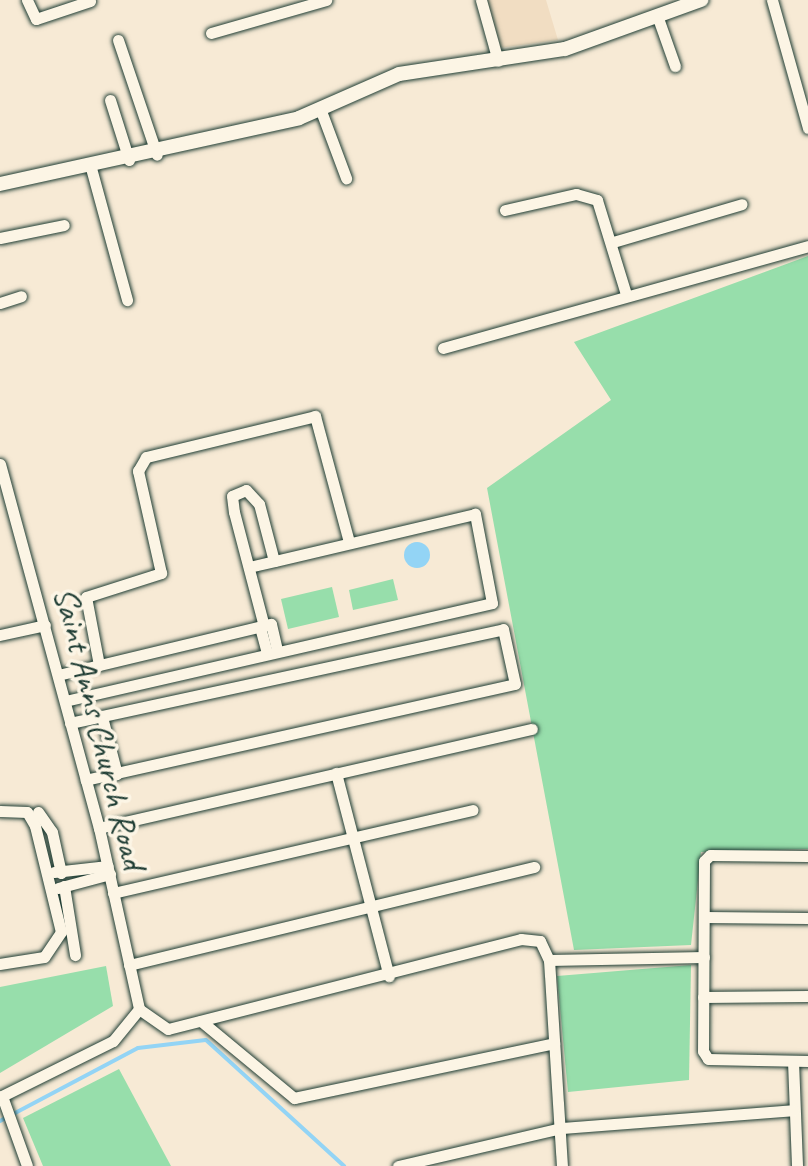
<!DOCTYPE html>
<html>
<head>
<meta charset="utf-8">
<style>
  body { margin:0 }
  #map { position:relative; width:808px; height:1166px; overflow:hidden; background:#f7ead5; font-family:Caveat,sans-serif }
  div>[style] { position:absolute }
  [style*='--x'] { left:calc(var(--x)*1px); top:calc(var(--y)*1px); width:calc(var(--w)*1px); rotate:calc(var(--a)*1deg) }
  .built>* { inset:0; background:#f1ddc2 }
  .green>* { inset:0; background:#97deab }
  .water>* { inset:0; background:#93d4f5 }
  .round { border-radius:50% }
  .stream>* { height:4px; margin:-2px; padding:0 2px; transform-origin:2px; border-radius:2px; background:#93d4f5 }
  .roads { filter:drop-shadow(0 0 2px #1f3d34) drop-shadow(0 0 2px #1f3d34) }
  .minor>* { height:11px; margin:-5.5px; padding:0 5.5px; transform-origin:5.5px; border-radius:5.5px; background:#fcf5e5 }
  .tertiary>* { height:14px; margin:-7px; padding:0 7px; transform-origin:7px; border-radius:7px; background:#fcf5e5 }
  span { translate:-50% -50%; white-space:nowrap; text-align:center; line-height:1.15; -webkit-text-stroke:7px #fcf5e5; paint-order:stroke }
  .street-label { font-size:34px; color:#1f3d34 }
</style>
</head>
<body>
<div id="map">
  <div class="built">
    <i style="clip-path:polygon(485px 0,546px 0,558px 40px,499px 48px)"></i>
  </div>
  <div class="green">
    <i style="clip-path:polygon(808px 256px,808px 849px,701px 852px,691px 945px,574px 950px,487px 488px,611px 400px,574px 342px)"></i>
    <i style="clip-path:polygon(393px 579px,398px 600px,353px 610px,349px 590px)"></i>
    <i style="clip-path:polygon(332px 587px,339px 617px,288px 629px,281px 599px)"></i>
    <i style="clip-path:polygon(691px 965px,689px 1080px,568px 1092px,557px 976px)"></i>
    <i style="clip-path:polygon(106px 966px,113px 1006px,0 1073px,0 987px)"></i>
    <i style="clip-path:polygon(119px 1069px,171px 1166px,43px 1166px,23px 1118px)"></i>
  </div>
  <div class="water">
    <i class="round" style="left:404px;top:542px;width:26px;height:26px"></i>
  </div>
  <div class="stream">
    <i style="--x:0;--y:1121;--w:156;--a:-27.9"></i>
    <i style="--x:138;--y:1048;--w:68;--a:-6.7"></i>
    <i style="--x:206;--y:1040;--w:187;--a:42.4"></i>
  </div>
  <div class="roads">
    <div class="minor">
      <i style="--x:27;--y:0;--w:21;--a:65"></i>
      <i style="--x:36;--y:19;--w:57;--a:-18.4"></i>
      <i style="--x:481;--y:0;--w:63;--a:74.4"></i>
      <i style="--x:772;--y:0;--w:133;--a:74.3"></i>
      <i style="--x:658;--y:18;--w:51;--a:70.5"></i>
      <i style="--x:211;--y:33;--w:120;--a:-16"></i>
      <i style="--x:118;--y:40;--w:121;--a:71.3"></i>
      <i style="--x:110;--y:100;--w:63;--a:72.4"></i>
      <i style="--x:321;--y:111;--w:72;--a:69.5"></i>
      <i style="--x:91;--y:168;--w:137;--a:74.7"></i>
      <i style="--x:505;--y:210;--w:73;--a:-12.7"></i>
      <i style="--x:576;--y:194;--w:22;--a:16"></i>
      <i style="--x:597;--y:200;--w:98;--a:72.9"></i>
      <i style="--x:0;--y:238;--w:65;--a:-11.5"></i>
      <i style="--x:613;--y:242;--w:134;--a:-16.4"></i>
      <i style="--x:0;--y:303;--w:22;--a:-18"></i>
      <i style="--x:443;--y:348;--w:379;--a:-15.6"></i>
      <i style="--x:0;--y:464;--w:377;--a:74.8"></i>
      <i style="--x:99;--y:828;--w:185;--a:77.5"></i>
      <i style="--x:249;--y:567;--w:26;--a:-13"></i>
      <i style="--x:274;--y:561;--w:59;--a:-104.7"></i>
      <i style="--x:259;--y:504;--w:19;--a:-133"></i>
      <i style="--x:246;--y:490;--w:15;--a:157"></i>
      <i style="--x:232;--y:496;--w:16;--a:83"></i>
      <i style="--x:234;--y:512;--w:118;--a:75.3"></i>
      <i style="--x:260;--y:627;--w:27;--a:75"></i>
      <i style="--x:0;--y:635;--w:46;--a:-12.5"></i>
      <i style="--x:99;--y:665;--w:69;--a:-100.8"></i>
      <i style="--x:86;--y:597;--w:79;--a:-17.7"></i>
      <i style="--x:161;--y:573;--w:105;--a:-102.7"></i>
      <i style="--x:138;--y:471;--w:16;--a:-60"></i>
      <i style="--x:146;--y:457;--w:174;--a:-13.6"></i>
      <i style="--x:315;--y:416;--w:131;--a:74.9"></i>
      <i style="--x:58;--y:675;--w:219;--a:-13.5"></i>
      <i style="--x:271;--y:624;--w:28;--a:77"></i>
      <i style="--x:65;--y:701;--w:438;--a:-12.9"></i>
      <i style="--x:492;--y:603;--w:91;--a:-100.8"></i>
      <i style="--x:475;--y:514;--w:206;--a:166.8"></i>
      <i style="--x:102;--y:717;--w:59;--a:75.3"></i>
      <i style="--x:70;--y:723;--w:443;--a:-12.2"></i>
      <i style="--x:503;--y:629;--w:56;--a:77.7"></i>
      <i style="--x:515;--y:684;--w:440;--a:167.4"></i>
      <i style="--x:336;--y:773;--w:210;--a:75.4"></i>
      <i style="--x:0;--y:811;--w:27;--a:2"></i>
      <i style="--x:27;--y:812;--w:16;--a:60"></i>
      <i style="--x:35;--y:826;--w:109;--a:76.2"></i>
      <i style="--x:61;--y:932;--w:30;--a:124"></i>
      <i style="--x:44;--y:957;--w:45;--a:171"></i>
      <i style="--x:38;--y:812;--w:24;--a:55"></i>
      <i style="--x:52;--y:832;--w:42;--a:77.6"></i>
      <i style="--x:99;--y:828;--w:444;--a:-12.9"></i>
      <i style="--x:808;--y:856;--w:98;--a:-179.4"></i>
      <i style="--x:710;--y:855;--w:8;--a:135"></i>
      <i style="--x:704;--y:861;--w:190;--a:90.3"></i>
      <i style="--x:703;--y:1051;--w:9;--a:58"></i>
      <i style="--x:708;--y:1059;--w:100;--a:1.1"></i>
      <i style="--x:54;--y:872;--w:54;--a:-6.3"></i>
      <i style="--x:64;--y:886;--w:70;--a:80.9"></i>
      <i style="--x:58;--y:888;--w:54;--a:-15.1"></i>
      <i style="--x:113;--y:893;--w:369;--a:-13"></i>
      <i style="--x:704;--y:917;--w:104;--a:0.6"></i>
      <i style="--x:549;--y:960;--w:155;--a:-1.1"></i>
      <i style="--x:129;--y:965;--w:417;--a:-13.6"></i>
      <i style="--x:703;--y:997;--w:105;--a:-0.5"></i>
      <i style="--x:139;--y:1009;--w:35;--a:35"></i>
      <i style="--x:168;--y:1029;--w:364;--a:-14.3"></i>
      <i style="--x:521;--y:939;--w:19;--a:6"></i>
      <i style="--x:540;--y:941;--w:21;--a:65"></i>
      <i style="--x:549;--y:960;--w:206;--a:86.4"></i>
      <i style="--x:201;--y:1021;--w:121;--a:39.6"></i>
      <i style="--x:294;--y:1098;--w:266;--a:-11.9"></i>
      <i style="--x:793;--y:1061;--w:105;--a:87.8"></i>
      <i style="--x:2;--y:1096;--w:74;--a:70.3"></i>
      <i style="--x:0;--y:1097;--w:126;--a:-26.4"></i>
      <i style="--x:113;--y:1041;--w:41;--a:-50.9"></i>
      <i style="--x:398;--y:1166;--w:167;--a:-13.1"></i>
      <i style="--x:561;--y:1128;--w:233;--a:-4.4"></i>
    </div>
    <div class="tertiary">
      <i style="--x:0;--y:184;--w:306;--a:-12.4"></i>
      <i style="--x:299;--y:118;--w:109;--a:-23.7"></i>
      <i style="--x:399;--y:74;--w:168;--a:-8.6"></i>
      <i style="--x:565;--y:49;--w:145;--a:-19.8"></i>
    </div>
  </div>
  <div class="street-label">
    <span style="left:100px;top:728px;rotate:76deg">Saint Anns Church Road</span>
  </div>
</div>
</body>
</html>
